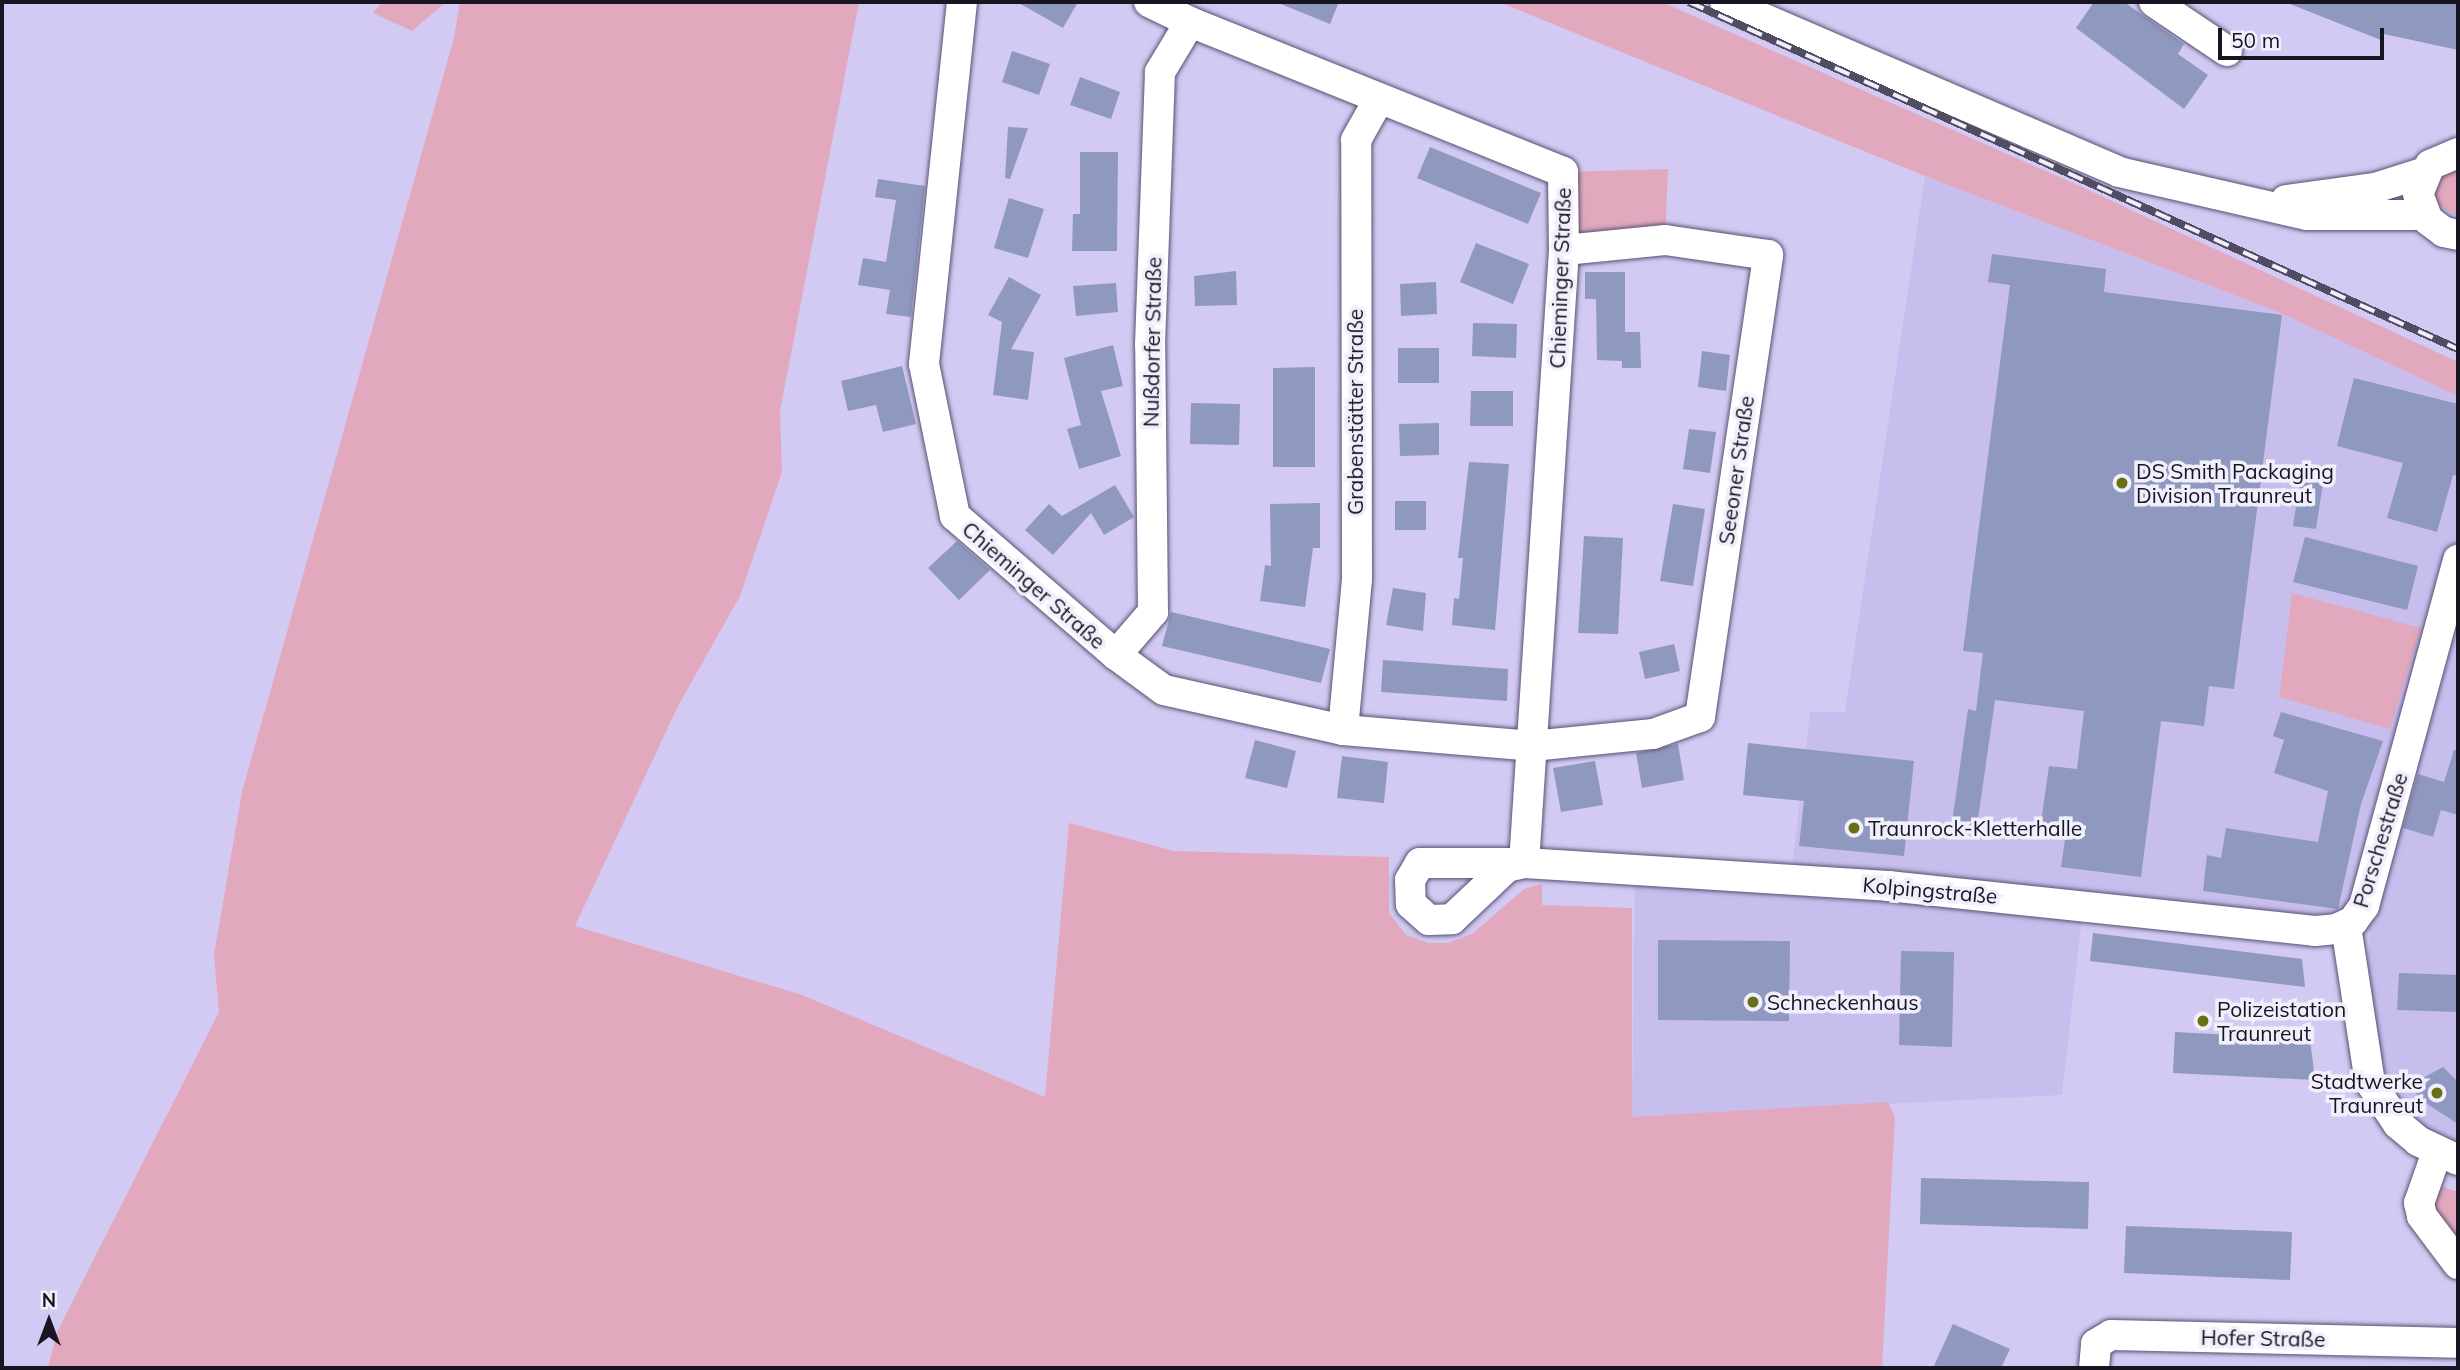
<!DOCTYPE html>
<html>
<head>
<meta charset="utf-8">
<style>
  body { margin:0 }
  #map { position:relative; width:2460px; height:1370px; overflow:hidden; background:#d2caf2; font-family:Mulish,sans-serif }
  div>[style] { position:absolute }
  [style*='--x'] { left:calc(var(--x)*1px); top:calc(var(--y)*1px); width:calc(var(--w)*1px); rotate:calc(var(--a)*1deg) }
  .built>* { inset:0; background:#c7beed }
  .green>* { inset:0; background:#e2a8be }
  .building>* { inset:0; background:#8f98be }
  .roads { filter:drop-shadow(0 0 2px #585173) drop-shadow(0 0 2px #585173) }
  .minor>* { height:30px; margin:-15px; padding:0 15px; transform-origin:15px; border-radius:15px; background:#fff }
  .rail>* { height:8px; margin-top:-4px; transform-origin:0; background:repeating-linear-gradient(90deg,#f1effc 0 16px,#504c62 0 32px); box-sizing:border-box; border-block:2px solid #504c62 }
  .dots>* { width:19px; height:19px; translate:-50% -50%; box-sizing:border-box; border:4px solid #f1effc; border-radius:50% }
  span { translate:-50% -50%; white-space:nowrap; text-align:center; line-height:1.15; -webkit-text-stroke:7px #f1effc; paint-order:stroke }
  .street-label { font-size:21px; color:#181523 }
  .poi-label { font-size:21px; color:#181523 }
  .left { translate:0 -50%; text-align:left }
  .right { translate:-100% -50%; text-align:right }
  .frame { position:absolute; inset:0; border:4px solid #181523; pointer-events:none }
  .north { position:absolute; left:14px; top:1286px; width:70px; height:70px; -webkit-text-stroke:5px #f1effc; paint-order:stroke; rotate:0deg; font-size:19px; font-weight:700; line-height:28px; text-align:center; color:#181523 }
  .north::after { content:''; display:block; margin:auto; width:24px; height:32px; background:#181523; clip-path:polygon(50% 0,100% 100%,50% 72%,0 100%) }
  .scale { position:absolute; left:2218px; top:28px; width:166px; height:32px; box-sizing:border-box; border:4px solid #181523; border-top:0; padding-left:9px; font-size:21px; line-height:24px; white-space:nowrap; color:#181523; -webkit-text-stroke:5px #f1effc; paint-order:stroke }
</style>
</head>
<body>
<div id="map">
  <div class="built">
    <i style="clip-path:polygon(1925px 176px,2281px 313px,2458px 396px,2458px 1144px,2431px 1135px,2402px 1111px,2363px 1038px,2370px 932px,2083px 909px,2062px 1095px,1632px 1117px,1635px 868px,1791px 878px,1810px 712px,1845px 712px)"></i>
  </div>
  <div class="green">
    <i style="clip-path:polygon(382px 2px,446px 2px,412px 31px,373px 13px)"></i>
    <i style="clip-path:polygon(460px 2px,859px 2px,780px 411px,782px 472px,740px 596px,678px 706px,575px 926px,802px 995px,1045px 1097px,1069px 823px,1174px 851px,1389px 857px,1389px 913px,1406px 935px,1429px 943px,1448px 943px,1472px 934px,1524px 889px,1542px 884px,1542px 905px,1632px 908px,1632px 1117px,1888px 1102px,1895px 1117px,1882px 1368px,48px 1368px,57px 1332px,219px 1012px,214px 955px,242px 792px,454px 38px)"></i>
    <i style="clip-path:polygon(1499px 2px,1662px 2px,2073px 183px,2458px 362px,2458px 396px,2281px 313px,1925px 176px)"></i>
    <i style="clip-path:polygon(1668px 169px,1665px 240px,1564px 250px,1563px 172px)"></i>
    <i style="clip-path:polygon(2458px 170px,2458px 215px,2455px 215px,2438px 205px,2434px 192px,2443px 174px)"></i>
    <i style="clip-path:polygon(2292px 593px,2421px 628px,2390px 729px,2279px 697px)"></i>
    <i style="clip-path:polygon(2432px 1183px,2458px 1192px,2458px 1244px,2430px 1205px)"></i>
  </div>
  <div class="building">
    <i style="clip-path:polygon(1017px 2px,1078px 2px,1063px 28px)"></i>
    <i style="clip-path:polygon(1276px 2px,1339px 2px,1330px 24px)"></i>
    <i style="clip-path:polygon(2094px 2px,2124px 2px,2184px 44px,2178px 54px,2208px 75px,2184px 109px,2076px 28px)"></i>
    <i style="clip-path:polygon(2285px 2px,2458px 2px,2458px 50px,2384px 34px,2381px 40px)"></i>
    <i style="clip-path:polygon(1012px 51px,1050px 64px,1039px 95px,1002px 82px)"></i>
    <i style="clip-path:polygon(1080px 77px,1120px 92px,1111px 119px,1070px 105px)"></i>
    <i style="clip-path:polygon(1008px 127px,1028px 128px,1010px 179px,1005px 178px)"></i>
    <i style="clip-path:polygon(1430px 147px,1541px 193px,1528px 224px,1417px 178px)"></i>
    <i style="clip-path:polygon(1080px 152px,1118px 152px,1117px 251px,1072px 251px,1073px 214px,1080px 214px)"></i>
    <i style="clip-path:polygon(878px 179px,925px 186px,911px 317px,886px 314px,890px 290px,858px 285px,863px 258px,886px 262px,896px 200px,875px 197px)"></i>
    <i style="clip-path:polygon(1009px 198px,1044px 209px,1028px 258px,994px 248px)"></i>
    <i style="clip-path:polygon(1476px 243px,1529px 264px,1513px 304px,1460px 282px)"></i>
    <i style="clip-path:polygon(1992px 254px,2106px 269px,2104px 292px,2282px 315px,2234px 689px,2209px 686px,2204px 726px,2161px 721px,2141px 877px,2061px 867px,2066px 832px,2040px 829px,2049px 766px,2077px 769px,2084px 711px,1995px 700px,1977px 826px,1952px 823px,1968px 709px,1976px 711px,1983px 653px,1963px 651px,2010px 285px,1988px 282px)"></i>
    <i style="clip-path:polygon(1236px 271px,1237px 305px,1195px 306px,1194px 276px)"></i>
    <i style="clip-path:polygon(1585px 272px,1625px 272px,1625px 332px,1640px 332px,1641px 368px,1622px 368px,1622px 361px,1597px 360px,1596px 299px,1585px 299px)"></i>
    <i style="clip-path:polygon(1009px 277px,1041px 295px,1011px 349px,1034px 352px,1028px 400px,993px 395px,1002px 322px,988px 315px)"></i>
    <i style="clip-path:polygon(1436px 282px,1437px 314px,1401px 316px,1400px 284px)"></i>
    <i style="clip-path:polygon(1116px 283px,1118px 312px,1076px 316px,1073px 286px)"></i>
    <i style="clip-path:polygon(1473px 323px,1517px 324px,1516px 358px,1472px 356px)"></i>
    <i style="clip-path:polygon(1113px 345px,1123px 386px,1101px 391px,1121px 456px,1079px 469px,1067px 429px,1081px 425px,1064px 358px)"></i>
    <i style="clip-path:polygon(1398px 348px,1439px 348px,1439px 383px,1398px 383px)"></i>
    <i style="clip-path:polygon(1702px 351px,1730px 355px,1726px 391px,1698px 387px)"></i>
    <i style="clip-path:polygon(902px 366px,916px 424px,883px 432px,876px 405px,848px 411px,841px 381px)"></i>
    <i style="clip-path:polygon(1315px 367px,1315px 467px,1273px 467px,1273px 368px)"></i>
    <i style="clip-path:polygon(2354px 378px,2458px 404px,2458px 476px,2453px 475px,2437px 532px,2387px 518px,2403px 463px,2337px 446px)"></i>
    <i style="clip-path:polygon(1471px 391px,1513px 391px,1513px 426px,1470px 426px)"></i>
    <i style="clip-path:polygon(1191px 403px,1240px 404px,1239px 445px,1190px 444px)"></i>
    <i style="clip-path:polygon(1439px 423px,1439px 455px,1400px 456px,1399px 424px)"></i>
    <i style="clip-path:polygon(1689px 429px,1716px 432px,1710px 473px,1683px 469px)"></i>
    <i style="clip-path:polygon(1469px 462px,1509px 464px,1495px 630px,1452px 625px,1454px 598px,1459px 599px,1463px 558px,1458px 558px)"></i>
    <i style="clip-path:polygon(2301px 473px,2324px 476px,2316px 529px,2293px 526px)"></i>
    <i style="clip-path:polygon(1115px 485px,1134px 517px,1104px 535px,1091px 513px,1053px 555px,1025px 530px,1049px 504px,1062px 516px)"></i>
    <i style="clip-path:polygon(1395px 501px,1426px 501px,1426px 530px,1395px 530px)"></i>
    <i style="clip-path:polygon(1320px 503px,1320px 548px,1313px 548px,1305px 607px,1260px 601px,1265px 565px,1271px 566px,1270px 504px)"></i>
    <i style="clip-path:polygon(1673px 504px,1705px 509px,1693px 586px,1660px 581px)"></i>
    <i style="clip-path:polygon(1584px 536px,1623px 538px,1618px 634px,1578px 633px)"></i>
    <i style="clip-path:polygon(2305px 537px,2418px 566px,2407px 610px,2293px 582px)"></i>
    <i style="clip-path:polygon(957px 541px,990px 570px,959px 600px,928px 568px)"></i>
    <i style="clip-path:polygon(1393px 588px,1426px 593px,1423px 631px,1386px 625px)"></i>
    <i style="clip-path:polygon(1171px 612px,1330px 649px,1321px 683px,1162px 646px)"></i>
    <i style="clip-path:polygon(1674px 644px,1680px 671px,1645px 679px,1639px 652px)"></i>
    <i style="clip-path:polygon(1383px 660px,1508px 669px,1507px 701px,1381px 692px)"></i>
    <i style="clip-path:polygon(2281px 712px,2383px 741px,2361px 804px,2338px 909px,2203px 891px,2207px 855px,2221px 858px,2226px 828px,2318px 842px,2328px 791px,2274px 773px,2284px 740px,2273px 736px)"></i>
    <i style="clip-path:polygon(1255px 740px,1296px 751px,1287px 788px,1245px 778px)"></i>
    <i style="clip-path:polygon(1748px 743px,1914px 761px,1904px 856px,1799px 846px,1804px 801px,1743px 795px)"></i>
    <i style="clip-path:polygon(1678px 744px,1684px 780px,1642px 788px,1636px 753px)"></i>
    <i style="clip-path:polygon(2454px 750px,2458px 750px,2458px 815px,2441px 810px,2433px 837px,2403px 828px,2418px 774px,2444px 782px)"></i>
    <i style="clip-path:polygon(1342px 756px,1388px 762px,1384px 803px,1337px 798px)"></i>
    <i style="clip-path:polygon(1595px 761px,1603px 805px,1561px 812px,1553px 768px)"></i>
    <i style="clip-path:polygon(2093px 933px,2302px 959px,2305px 987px,2090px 961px)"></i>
    <i style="clip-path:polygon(1658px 940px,1790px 941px,1789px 1021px,1658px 1020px)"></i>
    <i style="clip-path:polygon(1901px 951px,1954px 952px,1952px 1047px,1899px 1045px)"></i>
    <i style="clip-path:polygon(2399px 973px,2458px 975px,2458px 1012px,2397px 1010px)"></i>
    <i style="clip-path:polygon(2175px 1032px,2310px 1039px,2315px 1080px,2173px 1073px)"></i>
    <i style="clip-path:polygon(2443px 1067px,2458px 1082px,2458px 1124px,2421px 1100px,2410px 1085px)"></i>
    <i style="clip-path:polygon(1921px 1178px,2089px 1182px,2088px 1229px,1920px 1224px)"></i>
    <i style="clip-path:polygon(2126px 1226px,2292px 1232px,2290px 1280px,2124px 1273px)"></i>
    <i style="clip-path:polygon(1953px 1324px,2010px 1349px,2001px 1368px,1933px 1368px)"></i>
  </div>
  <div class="roads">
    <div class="minor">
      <i style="--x:962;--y:2;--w:364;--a:96"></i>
      <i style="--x:924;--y:364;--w:155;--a:78.5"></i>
      <i style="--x:955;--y:516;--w:213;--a:40.8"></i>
      <i style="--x:1116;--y:655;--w:59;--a:36.1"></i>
      <i style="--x:1164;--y:690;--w:183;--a:12.6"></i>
      <i style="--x:1343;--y:730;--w:190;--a:4.8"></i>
      <i style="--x:1532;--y:746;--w:122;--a:-5.7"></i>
      <i style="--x:1653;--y:734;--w:50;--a:-19.9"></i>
      <i style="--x:1700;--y:717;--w:467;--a:-81.6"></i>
      <i style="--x:1768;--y:255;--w:104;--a:-171.7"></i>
      <i style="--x:1665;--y:240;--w:101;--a:174.3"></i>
      <i style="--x:1149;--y:2;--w:46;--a:26"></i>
      <i style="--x:1190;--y:22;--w:402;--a:21.9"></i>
      <i style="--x:1563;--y:172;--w:78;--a:89.3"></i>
      <i style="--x:1564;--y:250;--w:614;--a:93.73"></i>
      <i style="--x:1725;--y:2;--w:429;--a:23.3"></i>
      <i style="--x:2119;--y:172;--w:193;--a:12.9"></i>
      <i style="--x:2307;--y:215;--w:117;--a:0"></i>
      <i style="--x:2154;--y:2;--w:88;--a:33.9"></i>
      <i style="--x:2458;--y:153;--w:30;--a:157"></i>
      <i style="--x:2430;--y:165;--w:31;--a:112"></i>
      <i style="--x:2418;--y:194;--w:28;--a:69"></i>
      <i style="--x:2428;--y:220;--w:20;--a:37"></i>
      <i style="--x:2444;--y:232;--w:14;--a:12"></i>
      <i style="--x:2286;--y:200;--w:90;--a:-7.7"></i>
      <i style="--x:2375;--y:188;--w:52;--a:-17.7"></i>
      <i style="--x:1116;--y:655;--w:57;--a:-49.3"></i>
      <i style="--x:1153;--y:612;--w:267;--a:-90.6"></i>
      <i style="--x:1150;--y:345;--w:273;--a:-87.9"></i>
      <i style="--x:1160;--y:72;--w:58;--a:-59"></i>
      <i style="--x:1343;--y:730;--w:152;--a:-84.7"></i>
      <i style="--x:1357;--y:579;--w:439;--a:-90.1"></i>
      <i style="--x:1356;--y:140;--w:47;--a:-60.7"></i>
      <i style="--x:1513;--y:863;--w:93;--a:180"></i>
      <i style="--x:1420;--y:863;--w:20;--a:120"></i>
      <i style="--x:1410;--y:880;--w:24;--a:88"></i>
      <i style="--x:1411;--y:904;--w:24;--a:42"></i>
      <i style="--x:1429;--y:920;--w:23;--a:-2"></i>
      <i style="--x:1452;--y:919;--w:76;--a:-43.4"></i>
      <i style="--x:1507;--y:867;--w:17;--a:-13"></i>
      <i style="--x:1524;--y:863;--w:365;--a:3.6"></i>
      <i style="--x:1888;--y:886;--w:429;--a:6"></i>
      <i style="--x:2315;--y:931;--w:21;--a:-5"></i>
      <i style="--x:2336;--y:929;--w:19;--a:-25"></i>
      <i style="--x:2353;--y:921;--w:19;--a:-54"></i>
      <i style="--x:2364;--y:906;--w:359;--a:-74.8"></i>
      <i style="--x:2346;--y:926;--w:158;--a:81.3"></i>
      <i style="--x:2370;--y:1082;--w:50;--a:56.3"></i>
      <i style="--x:2398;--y:1124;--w:26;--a:40"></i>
      <i style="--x:2418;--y:1141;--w:44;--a:25.4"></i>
      <i style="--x:2437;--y:1152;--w:54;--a:109.4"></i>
      <i style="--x:2419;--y:1203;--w:13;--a:77"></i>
      <i style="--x:2422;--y:1216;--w:60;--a:53.1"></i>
      <i style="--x:2094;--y:1368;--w:24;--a:-85"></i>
      <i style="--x:2096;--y:1344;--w:17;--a:-31"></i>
      <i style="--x:2111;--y:1335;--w:347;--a:1.3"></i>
    </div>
  </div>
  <div class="rail">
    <i style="--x:1689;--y:2;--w:844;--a:24.29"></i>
  </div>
  <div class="dots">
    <i style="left:2122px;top:483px;background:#696f16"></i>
    <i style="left:1854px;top:828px;background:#696f16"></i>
    <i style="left:1753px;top:1002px;background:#696f16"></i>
    <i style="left:2203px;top:1021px;background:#696f16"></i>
    <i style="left:2437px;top:1093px;background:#696f16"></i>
  </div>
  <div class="street-label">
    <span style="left:1560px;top:278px;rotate:-88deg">Chieminger Straße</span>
    <span style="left:1152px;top:342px;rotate:-89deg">Nußdorfer Straße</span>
    <span style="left:1355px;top:412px;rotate:-90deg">Grabenstätter Straße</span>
    <span style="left:1736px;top:470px;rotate:-82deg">Seeoner Straße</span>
    <span style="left:1034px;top:585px;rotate:41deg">Chieminger Straße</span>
    <span style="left:2380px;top:840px;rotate:-73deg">Porschestraße</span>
    <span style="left:1930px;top:890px;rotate:5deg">Kolpingstraße</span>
    <span style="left:2263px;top:1338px;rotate:1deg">Hofer Straße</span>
  </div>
  <div class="poi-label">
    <span class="left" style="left:2136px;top:483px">DS Smith Packaging<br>Division Traunreut</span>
    <span class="left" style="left:1868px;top:828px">Traunrock-Kletterhalle</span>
    <span class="left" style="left:1767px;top:1002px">Schneckenhaus</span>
    <span class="left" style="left:2217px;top:1021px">Polizeistation<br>Traunreut</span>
    <span class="right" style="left:2423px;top:1093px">Stadtwerke<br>Traunreut</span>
  </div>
  <div class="frame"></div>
  <div class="north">N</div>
  <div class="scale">50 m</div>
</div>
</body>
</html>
